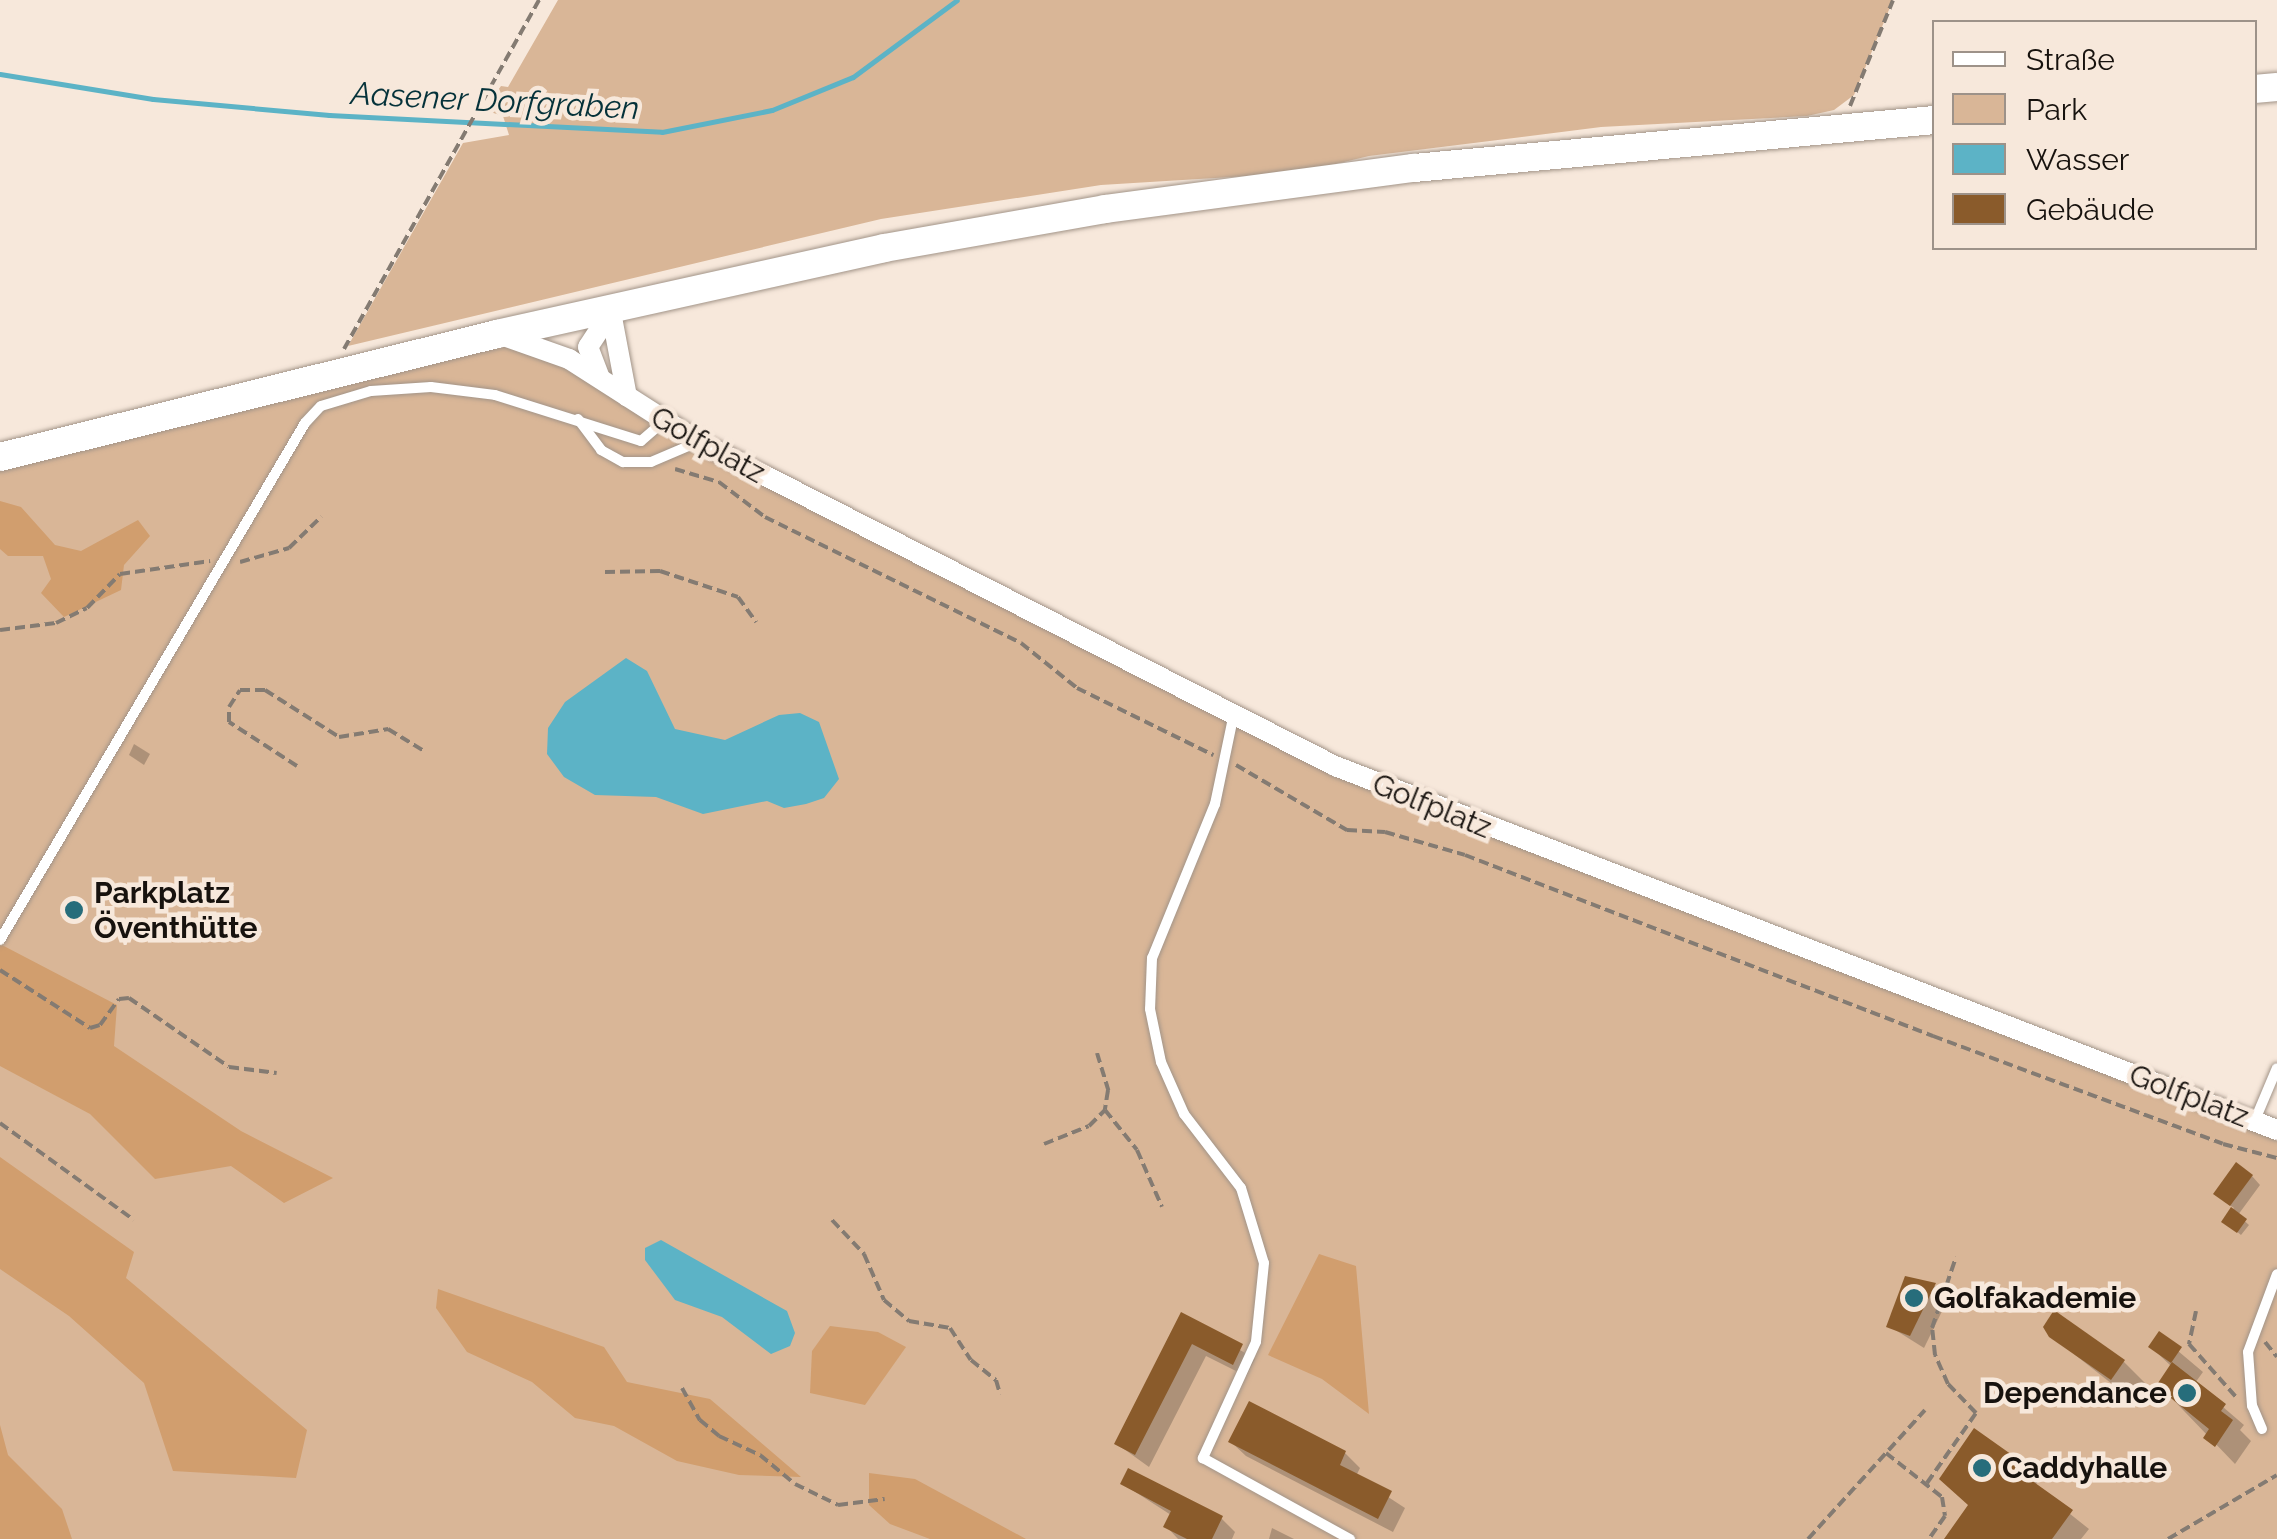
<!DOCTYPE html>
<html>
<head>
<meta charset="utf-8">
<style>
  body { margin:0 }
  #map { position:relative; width:2277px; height:1539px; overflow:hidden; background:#f7e8db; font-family:Raleway,sans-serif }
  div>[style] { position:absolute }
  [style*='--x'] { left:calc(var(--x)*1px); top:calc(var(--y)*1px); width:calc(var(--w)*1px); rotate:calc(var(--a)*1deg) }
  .green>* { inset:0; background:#d9b697 }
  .forest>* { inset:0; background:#d19e6e }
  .water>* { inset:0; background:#5cb3c6 }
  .shadow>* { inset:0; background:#0003 }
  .stream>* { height:5px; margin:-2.5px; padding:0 2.5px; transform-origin:2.5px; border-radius:2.5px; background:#5cb3c6 }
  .building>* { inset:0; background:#8a5b2b }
  .path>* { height:4px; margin-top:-2px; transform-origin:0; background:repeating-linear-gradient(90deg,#847b72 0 10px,transparent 0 15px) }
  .roads { filter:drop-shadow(0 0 2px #a29488) drop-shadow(0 0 2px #a29488) }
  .lane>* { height:10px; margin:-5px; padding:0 5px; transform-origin:5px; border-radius:5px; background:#fff }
  .street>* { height:20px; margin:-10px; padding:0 10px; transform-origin:10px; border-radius:10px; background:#fff }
  .secondary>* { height:28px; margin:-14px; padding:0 14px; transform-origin:14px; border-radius:14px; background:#fff }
  .dots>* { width:28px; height:28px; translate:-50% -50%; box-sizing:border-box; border:5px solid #f7e8db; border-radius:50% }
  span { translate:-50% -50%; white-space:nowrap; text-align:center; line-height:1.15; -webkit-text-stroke:9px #f7e8db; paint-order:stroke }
  .street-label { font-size:30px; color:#17120e }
  .poi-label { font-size:30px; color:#17120e; font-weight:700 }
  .left { translate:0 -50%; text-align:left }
  .right { translate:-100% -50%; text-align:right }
  .water-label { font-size:32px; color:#05323a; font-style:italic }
  .legend { position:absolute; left:1932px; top:20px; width:325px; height:230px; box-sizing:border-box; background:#f7e8db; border:2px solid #9d9289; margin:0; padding:12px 18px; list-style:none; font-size:30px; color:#17120e }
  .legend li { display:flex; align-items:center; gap:20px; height:50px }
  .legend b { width:50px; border:2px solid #9d9289 }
</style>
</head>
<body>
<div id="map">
  <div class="green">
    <i style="clip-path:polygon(558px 0,1893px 0,1854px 95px,1834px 110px,1807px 116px,1601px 127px,1369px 156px,1298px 173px,1101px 185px,881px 219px,348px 346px,463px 143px,509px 135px,503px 116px,484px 110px,501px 86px,508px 87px)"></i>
    <i style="clip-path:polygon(505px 345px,561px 362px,650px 423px,1331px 772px,2277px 1140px,2277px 1539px,0 1539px,0 470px)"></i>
  </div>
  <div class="forest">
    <i style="clip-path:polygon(0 501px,21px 507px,55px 545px,81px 551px,138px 520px,150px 536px,124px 565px,121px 590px,64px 617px,41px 593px,51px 579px,43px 556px,8px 556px,0 549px)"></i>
    <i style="clip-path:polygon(0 944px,117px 1005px,114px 1046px,241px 1131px,333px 1178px,284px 1203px,231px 1166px,155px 1179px,90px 1114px,0 1066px)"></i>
    <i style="clip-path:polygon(0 1157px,134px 1252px,126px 1278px,307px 1430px,296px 1478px,173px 1471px,144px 1383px,69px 1316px,0 1269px)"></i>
    <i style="clip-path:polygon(1319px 1254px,1356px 1266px,1369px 1414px,1322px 1379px,1268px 1355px)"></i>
    <i style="clip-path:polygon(438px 1289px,604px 1347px,627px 1382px,710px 1399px,801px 1477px,739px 1475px,677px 1461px,614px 1426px,575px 1418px,532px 1382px,467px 1352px,436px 1308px)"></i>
    <i style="clip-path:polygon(830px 1326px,878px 1332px,906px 1347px,865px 1405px,810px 1393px,812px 1351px)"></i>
    <i style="clip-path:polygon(0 1425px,8px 1455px,62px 1509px,72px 1539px,0 1539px)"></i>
    <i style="clip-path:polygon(869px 1473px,915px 1479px,1026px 1539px,930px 1539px,890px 1524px,869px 1505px)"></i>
  </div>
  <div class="water">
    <i style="clip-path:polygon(626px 658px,647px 671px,675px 729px,725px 740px,779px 715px,800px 713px,819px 722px,839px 779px,824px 798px,806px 804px,784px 808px,767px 801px,703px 814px,656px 797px,595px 795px,564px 777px,547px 754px,548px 728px,565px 702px)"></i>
    <i style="clip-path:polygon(661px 1240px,787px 1311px,795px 1333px,790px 1346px,771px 1354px,722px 1317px,675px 1300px,645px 1260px,645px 1248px)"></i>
  </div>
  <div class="shadow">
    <i style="clip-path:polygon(134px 744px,150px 754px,144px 765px,129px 755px)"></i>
    <i style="clip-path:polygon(2252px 1176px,2260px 1185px,2238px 1215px,2249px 1225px,2241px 1235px,2224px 1221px,2234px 1208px,2225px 1202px)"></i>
    <i style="clip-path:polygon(1907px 1279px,1935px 1286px,1948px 1299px,1924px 1348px,1889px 1326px)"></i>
    <i style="clip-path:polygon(1182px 1315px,1255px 1359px,1246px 1376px,1206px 1356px,1149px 1467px,1117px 1444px)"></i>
    <i style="clip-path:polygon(2159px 1335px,2203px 1372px,2195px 1383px,2244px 1425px,2240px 1430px,2251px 1441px,2235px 1464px,2159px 1385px,2172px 1367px,2151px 1347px)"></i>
    <i style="clip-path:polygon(2074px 1354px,2124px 1362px,2151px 1389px,2140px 1406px)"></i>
    <i style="clip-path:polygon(1231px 1442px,1345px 1453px,1360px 1468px,1356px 1476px,1405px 1508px,1393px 1532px,1246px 1456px)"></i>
    <i style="clip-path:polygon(2021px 1464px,2038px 1481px,2035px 1486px,2089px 1529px,2081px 1539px,1947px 1539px)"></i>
    <i style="clip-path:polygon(1129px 1472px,1222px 1519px,1235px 1532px,1232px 1539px,1178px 1539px,1166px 1526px,1171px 1515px,1123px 1484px)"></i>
    <i style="clip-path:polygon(1272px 1528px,1294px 1539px,1269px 1539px)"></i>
  </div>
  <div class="stream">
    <i style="--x:0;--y:74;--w:155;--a:9.3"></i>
    <i style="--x:153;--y:99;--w:177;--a:5.2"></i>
    <i style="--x:329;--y:115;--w:333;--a:2.9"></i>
    <i style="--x:662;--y:132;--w:112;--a:-11.3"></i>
    <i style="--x:772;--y:110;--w:87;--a:-22.2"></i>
    <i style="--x:853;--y:77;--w:129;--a:-36.5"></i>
  </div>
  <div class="building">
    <i style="clip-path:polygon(2236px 1162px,2253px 1175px,2230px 1206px,2213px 1194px)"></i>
    <i style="clip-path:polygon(2231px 1207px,2247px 1219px,2237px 1233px,2221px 1222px)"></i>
    <i style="clip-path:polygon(1905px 1276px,1936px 1283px,1910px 1336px,1886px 1327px)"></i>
    <i style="clip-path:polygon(2054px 1310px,2125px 1360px,2111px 1380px,2049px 1337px,2043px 1327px)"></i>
    <i style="clip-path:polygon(1181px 1312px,1243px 1344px,1233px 1365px,1192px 1344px,1135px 1455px,1114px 1444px)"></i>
    <i style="clip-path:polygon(2159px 1331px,2182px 1347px,2171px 1363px,2148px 1347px)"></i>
    <i style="clip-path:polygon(2172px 1362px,2226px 1404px,2221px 1411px,2233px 1420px,2215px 1447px,2203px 1438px,2209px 1429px,2156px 1386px)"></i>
    <i style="clip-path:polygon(1249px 1401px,1346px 1451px,1340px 1465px,1392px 1491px,1378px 1519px,1228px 1442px)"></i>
    <i style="clip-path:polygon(1974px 1428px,2022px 1462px,2017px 1470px,2073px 1510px,2052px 1539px,1944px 1539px,1968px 1505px,1939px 1479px)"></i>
    <i style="clip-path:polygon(1128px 1468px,1223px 1516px,1212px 1539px,1187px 1539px,1163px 1527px,1171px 1511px,1120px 1484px)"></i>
  </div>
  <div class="path">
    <i style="--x:1850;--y:106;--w:114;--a:-67.9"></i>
    <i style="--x:344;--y:349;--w:400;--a:-60.8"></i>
    <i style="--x:675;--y:469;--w:46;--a:16.5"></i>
    <i style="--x:719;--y:482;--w:58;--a:37.3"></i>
    <i style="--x:765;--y:517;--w:285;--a:26.2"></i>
    <i style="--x:1021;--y:643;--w:72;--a:38.8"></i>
    <i style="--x:1077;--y:688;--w:152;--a:26.2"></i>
    <i style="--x:240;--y:562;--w:51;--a:-15.9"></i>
    <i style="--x:289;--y:548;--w:45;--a:-44.1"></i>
    <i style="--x:605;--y:572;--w:55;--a:-1"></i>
    <i style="--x:660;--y:571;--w:82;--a:18.4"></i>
    <i style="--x:738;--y:597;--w:31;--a:54"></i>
    <i style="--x:0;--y:630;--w:56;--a:-7.1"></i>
    <i style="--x:56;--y:623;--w:34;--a:-26"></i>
    <i style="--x:87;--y:608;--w:47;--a:-45.9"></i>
    <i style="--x:120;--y:574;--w:91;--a:-8.2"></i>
    <i style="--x:1236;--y:765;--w:129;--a:30.4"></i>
    <i style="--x:1347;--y:830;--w:38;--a:3"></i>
    <i style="--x:1385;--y:832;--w:83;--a:16"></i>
    <i style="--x:1465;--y:855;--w:502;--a:21.14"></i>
    <i style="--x:1933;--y:1036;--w:309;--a:20.4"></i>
    <i style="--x:2223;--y:1144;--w:56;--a:14.5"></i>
    <i style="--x:297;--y:766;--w:81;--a:-147.1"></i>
    <i style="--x:229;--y:722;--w:15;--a:-90"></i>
    <i style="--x:229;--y:707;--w:20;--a:-57"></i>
    <i style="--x:240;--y:690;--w:25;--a:0"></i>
    <i style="--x:265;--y:690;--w:88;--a:32.4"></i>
    <i style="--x:339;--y:737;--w:50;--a:-9.3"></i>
    <i style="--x:388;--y:729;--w:42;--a:31.4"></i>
    <i style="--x:0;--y:970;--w:107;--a:32.8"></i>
    <i style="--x:90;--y:1028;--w:10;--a:-17"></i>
    <i style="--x:100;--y:1025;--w:32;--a:-54"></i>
    <i style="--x:119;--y:999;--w:10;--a:-6"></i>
    <i style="--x:129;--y:998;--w:121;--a:34.6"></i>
    <i style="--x:229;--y:1067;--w:48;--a:7.1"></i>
    <i style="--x:1097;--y:1053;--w:39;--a:73"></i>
    <i style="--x:1108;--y:1090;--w:20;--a:99"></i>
    <i style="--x:1105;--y:1110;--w:51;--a:51.3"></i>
    <i style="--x:1137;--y:1150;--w:62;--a:66.3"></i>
    <i style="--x:0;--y:1123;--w:165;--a:35.9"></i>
    <i style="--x:1044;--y:1144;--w:48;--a:-21.8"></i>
    <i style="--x:1089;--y:1126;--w:23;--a:-45"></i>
    <i style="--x:832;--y:1220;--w:47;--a:46.7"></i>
    <i style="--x:864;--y:1254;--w:50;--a:66.5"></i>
    <i style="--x:884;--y:1300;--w:33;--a:40"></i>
    <i style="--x:909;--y:1321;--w:42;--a:9.7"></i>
    <i style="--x:950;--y:1328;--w:38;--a:57"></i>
    <i style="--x:971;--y:1360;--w:32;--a:39"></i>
    <i style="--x:996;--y:1380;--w:15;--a:74"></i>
    <i style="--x:2196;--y:1311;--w:34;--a:102"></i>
    <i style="--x:2189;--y:1344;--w:71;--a:48.4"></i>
    <i style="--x:2265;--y:1342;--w:19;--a:51"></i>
    <i style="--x:682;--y:1388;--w:37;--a:61"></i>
    <i style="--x:700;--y:1420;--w:25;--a:40"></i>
    <i style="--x:719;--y:1436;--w:45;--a:24.9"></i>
    <i style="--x:760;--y:1455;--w:45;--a:39.6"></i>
    <i style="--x:795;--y:1484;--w:48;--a:26"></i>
    <i style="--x:838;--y:1505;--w:47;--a:-7.3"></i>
    <i style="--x:1886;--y:1453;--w:71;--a:38.2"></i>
    <i style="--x:1942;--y:1497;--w:19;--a:81"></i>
    <i style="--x:1945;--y:1516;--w:28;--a:125"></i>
    <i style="--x:1927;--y:1483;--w:85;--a:-55"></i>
    <i style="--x:1976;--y:1413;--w:40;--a:-134"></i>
    <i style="--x:1948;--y:1384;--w:32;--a:-114"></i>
    <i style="--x:1935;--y:1355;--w:27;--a:-96"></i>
    <i style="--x:1932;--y:1328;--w:75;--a:-71.3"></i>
    <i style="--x:1808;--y:1539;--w:174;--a:-47.8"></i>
    <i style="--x:2168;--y:1539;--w:126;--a:-30.4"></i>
  </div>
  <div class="roads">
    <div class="lane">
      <i style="--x:578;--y:419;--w:39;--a:53"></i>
      <i style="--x:601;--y:450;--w:25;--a:29"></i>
      <i style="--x:623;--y:462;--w:28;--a:0"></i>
      <i style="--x:651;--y:462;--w:51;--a:-23.1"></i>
      <i style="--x:1233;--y:718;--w:88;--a:101.8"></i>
      <i style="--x:1215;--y:804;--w:166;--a:112.2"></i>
      <i style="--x:1152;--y:958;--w:51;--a:92.2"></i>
      <i style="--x:1150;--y:1009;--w:54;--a:78.3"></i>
      <i style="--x:1161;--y:1062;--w:57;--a:66.1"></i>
      <i style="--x:1184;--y:1114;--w:93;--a:52.4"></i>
      <i style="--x:1241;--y:1188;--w:78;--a:73"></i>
      <i style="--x:1264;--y:1263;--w:79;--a:95.8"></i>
      <i style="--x:1256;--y:1342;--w:128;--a:114.6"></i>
      <i style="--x:1203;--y:1458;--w:168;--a:28.9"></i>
      <i style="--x:0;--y:940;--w:600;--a:-59.46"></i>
      <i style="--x:305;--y:423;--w:23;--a:-47"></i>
      <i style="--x:321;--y:406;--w:52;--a:-16.7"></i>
      <i style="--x:371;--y:391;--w:60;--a:-3.8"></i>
      <i style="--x:431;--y:387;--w:64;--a:7.1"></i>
      <i style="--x:495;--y:395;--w:153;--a:17.5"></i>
      <i style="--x:641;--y:441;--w:29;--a:-41"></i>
      <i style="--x:2255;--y:1120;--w:56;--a:-67.1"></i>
      <i style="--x:2262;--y:1429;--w:25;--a:-113"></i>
      <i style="--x:2252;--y:1406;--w:54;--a:-94.2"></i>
      <i style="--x:2248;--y:1352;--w:83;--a:-69.6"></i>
    </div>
    <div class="street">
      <i style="--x:611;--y:312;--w:86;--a:79.3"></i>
      <i style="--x:504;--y:336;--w:69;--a:19.5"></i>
      <i style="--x:569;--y:359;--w:154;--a:32.6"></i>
      <i style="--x:699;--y:442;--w:714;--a:27"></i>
      <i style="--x:1335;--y:766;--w:1010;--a:21.13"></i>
      <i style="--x:600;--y:378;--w:33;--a:-111"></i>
      <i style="--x:588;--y:347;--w:42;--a:-56.7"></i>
    </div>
    <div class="secondary">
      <i style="--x:2254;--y:89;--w:23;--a:-5"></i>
      <i style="--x:0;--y:457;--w:512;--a:-13.9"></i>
      <i style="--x:497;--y:334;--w:396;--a:-12.5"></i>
      <i style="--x:884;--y:248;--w:224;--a:-10"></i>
      <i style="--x:1105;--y:209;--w:312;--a:-7.6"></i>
      <i style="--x:1414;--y:168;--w:522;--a:-5.27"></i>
    </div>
  </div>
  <div class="dots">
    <i style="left:74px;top:910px;background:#276d7b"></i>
    <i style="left:1914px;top:1298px;background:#276d7b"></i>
    <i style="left:2187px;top:1393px;background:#276d7b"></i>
    <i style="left:1982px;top:1468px;background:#276d7b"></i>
  </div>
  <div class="street-label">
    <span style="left:708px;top:445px;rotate:29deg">Golfplatz</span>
    <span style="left:1432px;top:806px;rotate:22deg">Golfplatz</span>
    <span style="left:2189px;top:1096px;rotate:21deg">Golfplatz</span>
  </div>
  <div class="poi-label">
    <span class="left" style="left:94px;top:910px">Parkplatz<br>Öventhütte</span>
    <span class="left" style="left:1934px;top:1298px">Golfakademie</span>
    <span class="right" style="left:2167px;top:1393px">Dependance</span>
    <span class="left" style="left:2002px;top:1468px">Caddyhalle</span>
  </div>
  <div class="water-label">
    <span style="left:495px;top:101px;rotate:3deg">Aasener Dorfgraben</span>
  </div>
  <ul class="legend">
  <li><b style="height:12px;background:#fff"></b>Straße</li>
  <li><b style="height:28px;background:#d9b697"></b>Park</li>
  <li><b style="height:28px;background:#5cb3c6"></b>Wasser</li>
  <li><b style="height:28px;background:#8a5b2b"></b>Gebäude</li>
  </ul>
</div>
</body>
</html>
